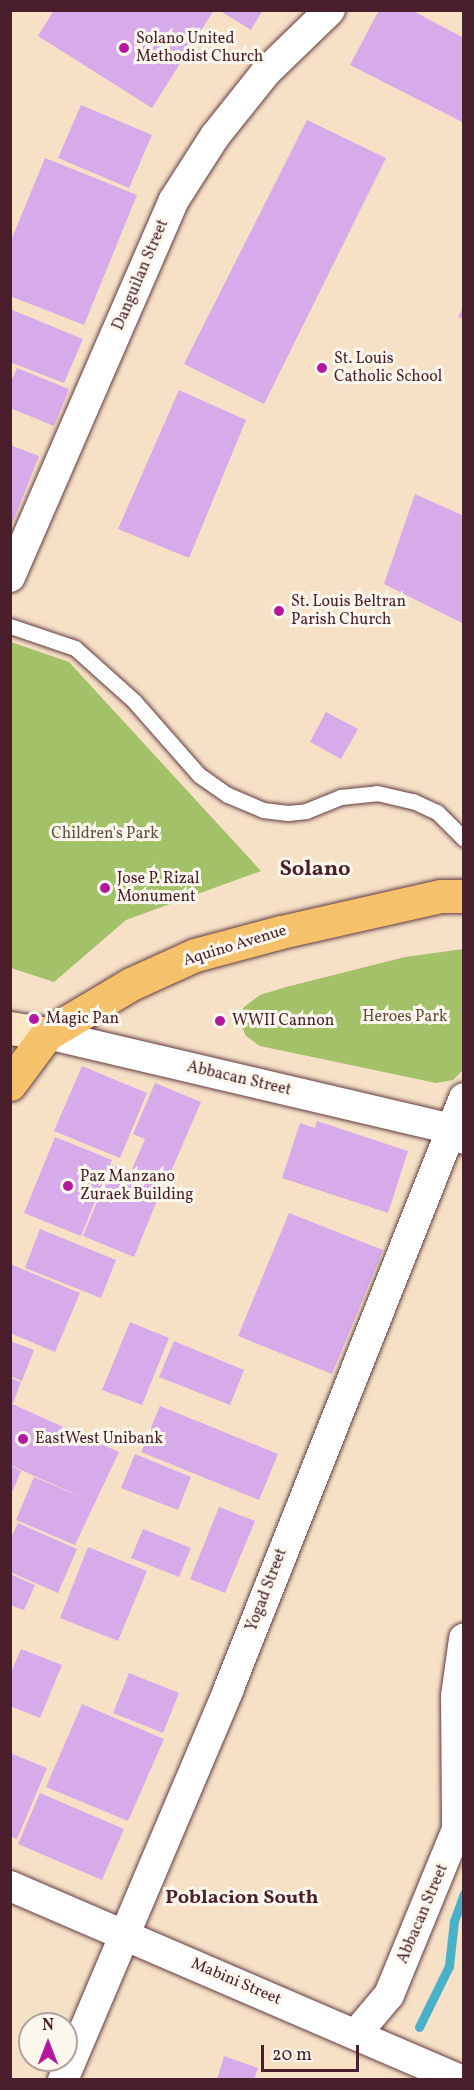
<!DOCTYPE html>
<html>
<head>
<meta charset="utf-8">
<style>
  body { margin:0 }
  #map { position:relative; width:474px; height:2090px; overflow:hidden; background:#f6e1c7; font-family:Vollkorn,serif }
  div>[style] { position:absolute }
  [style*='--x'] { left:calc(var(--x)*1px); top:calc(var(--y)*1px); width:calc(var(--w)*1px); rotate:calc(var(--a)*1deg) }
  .green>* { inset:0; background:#a2c169 }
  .stream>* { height:9px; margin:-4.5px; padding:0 4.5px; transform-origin:4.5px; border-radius:4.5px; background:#49b1c8 }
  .building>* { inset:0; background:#d7abe9 }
  .roads { filter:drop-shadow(0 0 2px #643c42) drop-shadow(0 0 2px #643c42) }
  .service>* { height:15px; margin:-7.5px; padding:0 7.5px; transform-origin:7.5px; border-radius:7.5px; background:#fff }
  .minor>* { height:30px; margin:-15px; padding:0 15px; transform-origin:15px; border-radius:15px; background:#fff }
  .secondary>* { height:33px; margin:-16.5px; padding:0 16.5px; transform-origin:16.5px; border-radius:16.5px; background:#fbe6c4 }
  .primary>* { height:33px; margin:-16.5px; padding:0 16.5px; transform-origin:16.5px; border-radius:16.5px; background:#f5c16b }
  .dots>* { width:16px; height:16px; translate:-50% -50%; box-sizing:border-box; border:3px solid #fbf7ec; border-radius:50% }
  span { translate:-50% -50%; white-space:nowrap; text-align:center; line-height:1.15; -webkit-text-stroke:6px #fbf7ec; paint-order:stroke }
  .poi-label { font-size:16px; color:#4a1f2b }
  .left { translate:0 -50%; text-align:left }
  .street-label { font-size:16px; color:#4a1f2b }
  .park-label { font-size:16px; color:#64503e }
  .quarter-label { font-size:20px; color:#4a1f2b; font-weight:700 }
  .district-label { font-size:22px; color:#4a1f2b; font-weight:700 }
  .frame { position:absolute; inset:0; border:12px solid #4a1f2b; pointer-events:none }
  .north { position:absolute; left:18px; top:2012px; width:60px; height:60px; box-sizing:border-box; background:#fbf7ec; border:2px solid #b4a19f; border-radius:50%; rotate:0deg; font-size:16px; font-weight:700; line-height:24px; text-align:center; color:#4a1f2b }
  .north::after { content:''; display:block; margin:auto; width:21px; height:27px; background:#b5179e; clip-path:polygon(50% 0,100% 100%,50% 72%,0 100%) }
  .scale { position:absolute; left:261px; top:2045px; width:98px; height:27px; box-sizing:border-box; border:3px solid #4a1f2b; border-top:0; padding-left:8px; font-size:18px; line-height:21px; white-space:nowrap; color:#4a1f2b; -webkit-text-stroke:4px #fbf7ec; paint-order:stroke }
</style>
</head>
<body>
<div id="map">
  <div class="green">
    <i style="clip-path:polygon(11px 642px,69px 662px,261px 871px,126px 920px,54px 982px,11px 968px)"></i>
    <i style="clip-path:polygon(463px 949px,463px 1070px,453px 1080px,436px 1083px,260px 1046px,246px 1036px,238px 1019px,244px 1007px,260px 995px,286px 987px,405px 957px)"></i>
  </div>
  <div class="stream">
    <i style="--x:419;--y:2027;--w:68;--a:-63.8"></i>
    <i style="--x:449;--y:1966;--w:45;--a:-83.7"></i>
    <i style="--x:454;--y:1921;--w:29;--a:-70"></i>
  </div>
  <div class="building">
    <i style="clip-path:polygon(54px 10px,214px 10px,152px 108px,38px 36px)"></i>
    <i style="clip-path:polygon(219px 10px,263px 10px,251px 30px)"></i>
    <i style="clip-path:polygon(379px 10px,411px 10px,464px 38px,464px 123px,350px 65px)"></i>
    <i style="clip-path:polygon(81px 105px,152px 135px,129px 188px,58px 158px)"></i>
    <i style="clip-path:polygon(307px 120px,386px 158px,264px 404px,184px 364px)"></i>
    <i style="clip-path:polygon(45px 158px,137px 195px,84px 325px,10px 296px,10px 243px)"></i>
    <i style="clip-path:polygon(464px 306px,464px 319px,458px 317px)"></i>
    <i style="clip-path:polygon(10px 309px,83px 339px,64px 383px,10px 362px)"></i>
    <i style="clip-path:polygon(17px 368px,69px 389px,54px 426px,10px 408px,10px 384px)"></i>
    <i style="clip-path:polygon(179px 390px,246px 420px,189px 558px,118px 529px)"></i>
    <i style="clip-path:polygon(10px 445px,39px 456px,11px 526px,10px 526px)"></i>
    <i style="clip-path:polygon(415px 494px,464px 516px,464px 624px,384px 584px)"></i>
    <i style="clip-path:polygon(326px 712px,358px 729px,341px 759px,310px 742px)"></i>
    <i style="clip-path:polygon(82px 1066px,147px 1093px,120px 1158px,54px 1131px)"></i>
    <i style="clip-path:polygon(155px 1083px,201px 1102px,166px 1183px,132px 1169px,145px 1139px,133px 1134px)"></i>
    <i style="clip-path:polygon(317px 1121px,408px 1151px,388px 1213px,282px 1178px,300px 1123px,315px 1128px)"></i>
    <i style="clip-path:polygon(55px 1137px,112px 1160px,81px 1236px,24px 1213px)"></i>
    <i style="clip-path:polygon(112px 1165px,163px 1186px,134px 1257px,83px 1236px)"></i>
    <i style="clip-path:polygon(289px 1213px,383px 1250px,332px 1374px,238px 1336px)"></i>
    <i style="clip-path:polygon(40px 1229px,116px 1260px,101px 1298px,25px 1268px)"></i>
    <i style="clip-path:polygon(10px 1264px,80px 1293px,55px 1352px,10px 1333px)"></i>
    <i style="clip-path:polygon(130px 1322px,169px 1338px,142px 1405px,102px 1390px)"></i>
    <i style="clip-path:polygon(10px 1341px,34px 1350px,22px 1381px,10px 1376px)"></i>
    <i style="clip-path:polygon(174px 1341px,244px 1370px,230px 1405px,159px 1377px)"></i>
    <i style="clip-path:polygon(10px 1378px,21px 1382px,13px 1403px,10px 1402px)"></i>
    <i style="clip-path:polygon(10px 1403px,119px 1452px,75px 1545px,16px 1520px,34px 1477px,86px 1499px,10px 1465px)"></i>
    <i style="clip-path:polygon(160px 1406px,278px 1454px,259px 1500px,141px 1452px)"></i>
    <i style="clip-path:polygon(135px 1454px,191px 1477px,178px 1510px,121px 1488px)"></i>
    <i style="clip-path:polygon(10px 1466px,21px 1471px,10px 1497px)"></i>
    <i style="clip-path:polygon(219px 1507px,255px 1521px,225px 1593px,190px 1579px)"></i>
    <i style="clip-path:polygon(18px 1523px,77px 1549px,58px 1593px,10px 1572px,10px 1540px)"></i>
    <i style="clip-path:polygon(143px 1529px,191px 1548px,179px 1577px,131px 1558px)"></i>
    <i style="clip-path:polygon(88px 1547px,147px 1571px,118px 1641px,60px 1618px)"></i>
    <i style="clip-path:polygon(10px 1574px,35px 1585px,24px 1610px,10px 1605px)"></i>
    <i style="clip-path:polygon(21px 1649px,62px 1665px,40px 1718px,10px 1706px,10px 1675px)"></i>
    <i style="clip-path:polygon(129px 1673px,179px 1693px,163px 1733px,113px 1713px)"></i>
    <i style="clip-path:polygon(82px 1704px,164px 1739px,128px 1821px,46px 1787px)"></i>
    <i style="clip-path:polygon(10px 1753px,47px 1768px,17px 1839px,10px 1836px)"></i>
    <i style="clip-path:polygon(40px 1793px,124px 1829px,102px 1880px,18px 1844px)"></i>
    <i style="clip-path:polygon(224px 2056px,258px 2068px,254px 2080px,217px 2080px)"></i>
  </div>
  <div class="roads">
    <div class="service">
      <i style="--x:10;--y:626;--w:69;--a:18.7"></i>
      <i style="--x:75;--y:648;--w:79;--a:41.9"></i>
      <i style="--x:134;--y:701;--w:98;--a:48.7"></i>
      <i style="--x:199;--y:775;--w:35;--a:35"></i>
      <i style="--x:228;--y:795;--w:38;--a:23"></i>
      <i style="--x:263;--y:810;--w:25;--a:7"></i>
      <i style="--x:288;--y:813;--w:18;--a:-6"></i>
      <i style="--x:306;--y:811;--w:38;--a:-22"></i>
      <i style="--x:341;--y:797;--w:36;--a:-6"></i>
      <i style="--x:377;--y:793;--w:37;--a:13"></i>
      <i style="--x:413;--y:801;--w:26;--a:25"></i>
      <i style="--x:437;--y:812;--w:38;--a:45"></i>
    </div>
    <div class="minor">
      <i style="--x:10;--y:577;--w:411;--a:-66.5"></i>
      <i style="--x:174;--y:200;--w:76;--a:-57.4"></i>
      <i style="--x:215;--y:136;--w:82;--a:-51.4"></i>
      <i style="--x:266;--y:72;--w:89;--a:-44.1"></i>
      <i style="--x:47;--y:1034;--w:413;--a:13.2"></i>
      <i style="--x:449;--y:1128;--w:19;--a:36"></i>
      <i style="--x:10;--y:1886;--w:491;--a:23.3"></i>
      <i style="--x:356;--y:2034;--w:51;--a:-49.8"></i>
      <i style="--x:389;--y:1995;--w:179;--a:-67.7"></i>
      <i style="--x:457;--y:1829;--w:133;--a:-90.4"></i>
      <i style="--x:456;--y:1696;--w:58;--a:-82"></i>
      <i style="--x:63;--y:2080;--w:426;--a:-67"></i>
      <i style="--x:229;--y:1688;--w:635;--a:-68.28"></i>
    </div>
    <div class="secondary">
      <i style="--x:10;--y:1028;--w:37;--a:9"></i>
    </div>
    <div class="primary">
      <i style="--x:10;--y:1084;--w:62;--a:-53.5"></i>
      <i style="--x:47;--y:1034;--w:98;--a:-30.8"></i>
      <i style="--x:131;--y:984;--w:70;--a:-24.4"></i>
      <i style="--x:195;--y:955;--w:89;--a:-15"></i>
      <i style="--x:281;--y:932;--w:164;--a:-12.7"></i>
      <i style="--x:441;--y:896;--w:23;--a:0"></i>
    </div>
  </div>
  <div class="dots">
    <i style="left:124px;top:48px;background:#b5179e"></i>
    <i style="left:322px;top:368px;background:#b5179e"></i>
    <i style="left:279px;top:611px;background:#b5179e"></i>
    <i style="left:105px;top:888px;background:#b5179e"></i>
    <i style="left:34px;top:1019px;background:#b5179e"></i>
    <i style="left:220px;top:1021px;background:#b5179e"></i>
    <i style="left:68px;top:1186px;background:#b5179e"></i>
    <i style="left:23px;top:1439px;background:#b5179e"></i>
  </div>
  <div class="poi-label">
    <span class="left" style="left:136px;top:48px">Solano United<br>Methodist Church</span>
    <span class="left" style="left:334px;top:368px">St. Louis<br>Catholic School</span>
    <span class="left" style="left:291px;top:611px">St. Louis Beltran<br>Parish Church</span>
    <span class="left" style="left:117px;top:888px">Jose P. Rizal<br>Monument</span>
    <span class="left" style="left:46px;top:1019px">Magic Pan</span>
    <span class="left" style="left:232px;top:1021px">WWII Cannon</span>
    <span class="left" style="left:80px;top:1186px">Paz Manzano<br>Zuraek Building</span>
    <span class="left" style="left:35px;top:1439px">EastWest Unibank</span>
  </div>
  <div class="street-label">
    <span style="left:141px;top:275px;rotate:-67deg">Danguilan Street</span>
    <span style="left:235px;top:946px;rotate:-17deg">Aquino Avenue</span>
    <span style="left:239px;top:1079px;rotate:13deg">Abbacan Street</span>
    <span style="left:267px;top:1590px;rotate:-69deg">Yogad Street</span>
    <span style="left:423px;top:1914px;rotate:-67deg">Abbacan Street</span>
    <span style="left:236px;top:1982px;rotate:23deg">Mabini Street</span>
  </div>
  <div class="park-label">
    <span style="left:105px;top:834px">Children's Park</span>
    <span style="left:405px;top:1017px">Heroes Park</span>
  </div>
  <div class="quarter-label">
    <span style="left:242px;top:1898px">Poblacion South</span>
  </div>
  <div class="district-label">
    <span style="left:315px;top:870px">Solano</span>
  </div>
  <div class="frame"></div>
  <div class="north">N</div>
  <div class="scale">20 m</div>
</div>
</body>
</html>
